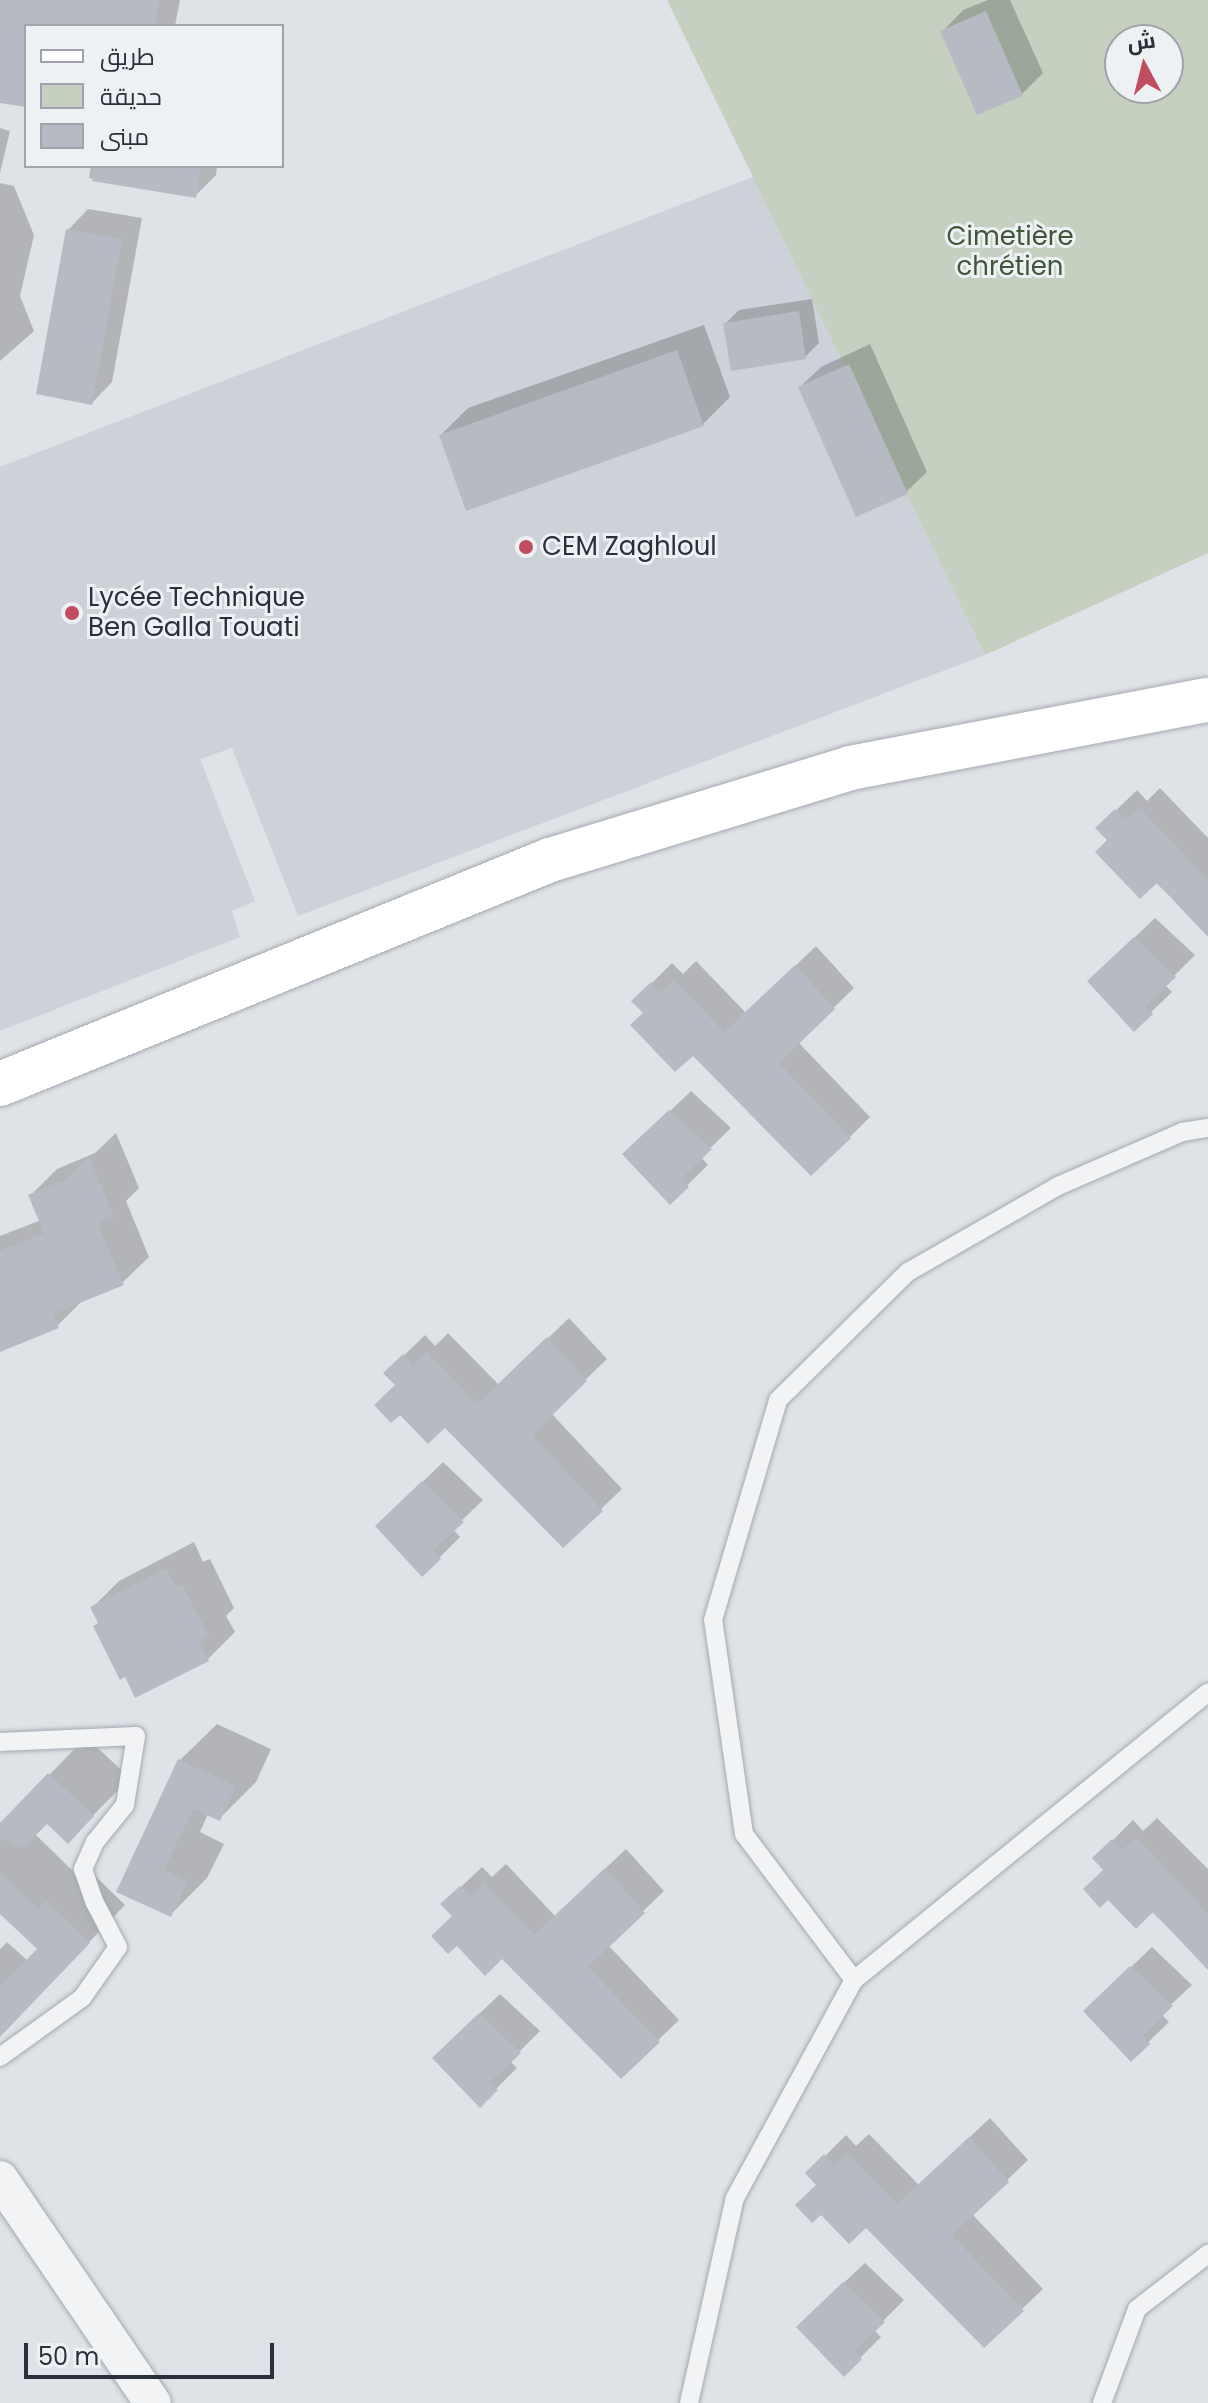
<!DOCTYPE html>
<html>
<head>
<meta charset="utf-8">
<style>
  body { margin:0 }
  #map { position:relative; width:1208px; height:2403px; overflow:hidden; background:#dfe2e7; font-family:Poppins,Cairo,sans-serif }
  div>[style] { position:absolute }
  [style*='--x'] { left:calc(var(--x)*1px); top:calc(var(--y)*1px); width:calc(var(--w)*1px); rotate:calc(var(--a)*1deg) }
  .built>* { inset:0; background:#cdd1d8 }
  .green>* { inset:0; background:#c5d0c1 }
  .shadow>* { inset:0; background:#0003 }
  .building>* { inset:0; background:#b6bbc3 }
  .roads { filter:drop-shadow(0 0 2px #a5a9b0) drop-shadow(0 0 2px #a5a9b0) }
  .lane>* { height:18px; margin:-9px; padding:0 9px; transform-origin:9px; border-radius:9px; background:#f1f3f5 }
  .street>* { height:36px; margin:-18px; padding:0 18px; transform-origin:18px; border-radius:18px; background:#f1f3f5 }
  .secondary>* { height:44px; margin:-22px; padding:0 22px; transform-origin:22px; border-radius:22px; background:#fff }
  .dots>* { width:22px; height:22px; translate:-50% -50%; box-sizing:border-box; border:4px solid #eef1f4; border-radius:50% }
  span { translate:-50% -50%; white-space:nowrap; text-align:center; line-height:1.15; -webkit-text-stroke:6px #eef1f4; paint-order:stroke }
  .park-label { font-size:26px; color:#3e5738 }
  .poi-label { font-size:26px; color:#29303c }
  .left { translate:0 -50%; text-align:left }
  .legend { position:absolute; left:24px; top:24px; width:260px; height:144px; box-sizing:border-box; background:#eef1f4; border:2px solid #9fa4aa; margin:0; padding:10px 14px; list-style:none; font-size:24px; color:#29303c }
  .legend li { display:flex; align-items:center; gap:16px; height:40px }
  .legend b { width:40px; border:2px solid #9fa4aa }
  .north { position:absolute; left:1104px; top:24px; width:80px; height:80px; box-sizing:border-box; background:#eef1f4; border:2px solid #9fa4aa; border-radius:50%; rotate:353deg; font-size:22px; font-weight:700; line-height:32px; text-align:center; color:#29303c }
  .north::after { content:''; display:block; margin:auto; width:28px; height:36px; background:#c14e60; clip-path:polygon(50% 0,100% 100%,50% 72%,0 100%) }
  .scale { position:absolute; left:24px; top:2343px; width:250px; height:36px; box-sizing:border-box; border:4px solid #29303c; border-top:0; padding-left:10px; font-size:24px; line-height:28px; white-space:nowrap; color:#29303c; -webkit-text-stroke:6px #eef1f4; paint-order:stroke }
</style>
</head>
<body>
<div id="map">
  <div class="built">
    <i style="clip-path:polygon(755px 176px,985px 655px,298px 916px,232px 748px,200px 759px,255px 901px,232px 911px,240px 937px,0 1031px,0 467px)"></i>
  </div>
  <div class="green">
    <i style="clip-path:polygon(evenodd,667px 0,1208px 0,1208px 553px,985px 655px,667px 0,1120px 40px,1168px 40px,1168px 88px,1120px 88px,1120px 40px)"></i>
  </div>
  <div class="shadow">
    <i style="clip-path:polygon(0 0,180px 0,175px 26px,26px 26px,26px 105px,0 101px)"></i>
    <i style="clip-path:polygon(988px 0,1010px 0,1043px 73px,1022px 94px,943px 31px,963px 10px)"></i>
    <i style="clip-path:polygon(0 128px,10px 131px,0 173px)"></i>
    <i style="clip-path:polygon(91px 166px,217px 166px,216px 175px,195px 196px,89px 178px)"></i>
    <i style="clip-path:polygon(0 183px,14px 186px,34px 235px,20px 296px,34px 331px,0 361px)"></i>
    <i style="clip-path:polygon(88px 209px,142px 218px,112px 382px,92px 403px,68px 230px)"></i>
    <i style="clip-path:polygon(812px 299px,819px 343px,805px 357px,725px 324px,739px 310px)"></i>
    <i style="clip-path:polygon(704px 325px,730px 397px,703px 424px,441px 435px,468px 408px)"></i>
    <i style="clip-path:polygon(870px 344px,927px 472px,906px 492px,800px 387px,821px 367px)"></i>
    <i style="clip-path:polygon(1160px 788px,1208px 838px,1208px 932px,1098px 828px,1137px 790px,1147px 801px)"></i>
    <i style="clip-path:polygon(1155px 918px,1195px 955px,1165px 985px,1172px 992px,1134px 1029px,1110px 961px)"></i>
    <i style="clip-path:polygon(816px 946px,854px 988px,798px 1042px,870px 1117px,850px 1137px,693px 1053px,634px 1001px,672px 963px,683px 974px,696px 961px,746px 1013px)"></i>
    <i style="clip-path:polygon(691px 1091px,731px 1128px,701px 1157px,708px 1165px,670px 1202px,646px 1134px)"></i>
    <i style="clip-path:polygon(116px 1133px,139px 1188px,126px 1201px,149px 1257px,122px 1283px,84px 1299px,57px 1326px,0 1350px,0 1236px,41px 1220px,31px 1195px,57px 1169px,95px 1153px)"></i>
    <i style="clip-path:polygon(569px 1318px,607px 1359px,551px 1413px,622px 1489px,563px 1545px,445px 1425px,386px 1373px,425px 1335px,435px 1346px,448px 1333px,499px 1385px)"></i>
    <i style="clip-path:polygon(443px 1462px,483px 1500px,453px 1529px,460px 1537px,423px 1574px,398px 1506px)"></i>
    <i style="clip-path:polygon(194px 1542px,203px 1562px,210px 1559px,234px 1608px,226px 1616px,235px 1632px,208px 1659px,100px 1622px,93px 1607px,119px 1581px)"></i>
    <i style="clip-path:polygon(217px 1724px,271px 1749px,256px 1782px,219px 1819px,208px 1814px,200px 1832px,224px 1844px,207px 1878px,170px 1915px,119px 1891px,180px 1760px)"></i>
    <i style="clip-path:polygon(86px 1737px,130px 1778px,68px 1841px,47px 1822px,36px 1835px,76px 1874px,84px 1865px,125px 1905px,0 2034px,0 1949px,7px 1942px,28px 1961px,40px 1949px,0 1911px,0 1826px)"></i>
    <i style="clip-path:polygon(1157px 1818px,1208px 1869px,1208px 1965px,1095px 1858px,1133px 1820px,1143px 1831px)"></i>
    <i style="clip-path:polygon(626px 1849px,664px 1891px,608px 1945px,679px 2020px,621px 2076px,502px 1956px,443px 1904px,482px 1867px,492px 1877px,506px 1864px,555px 1916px)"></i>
    <i style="clip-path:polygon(1152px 1947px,1192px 1985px,1161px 2014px,1169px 2022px,1131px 2059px,1106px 1991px)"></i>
    <i style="clip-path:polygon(500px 1994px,540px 2031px,510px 2061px,517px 2068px,480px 2105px,455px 2037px)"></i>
    <i style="clip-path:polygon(990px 2118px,1028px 2160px,972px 2214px,1043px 2289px,984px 2345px,866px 2225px,807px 2174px,846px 2135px,856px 2146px,869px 2134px,919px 2185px)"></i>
    <i style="clip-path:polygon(865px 2263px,904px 2300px,874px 2330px,881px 2337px,844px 2374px,819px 2306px)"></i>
  </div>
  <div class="building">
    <i style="clip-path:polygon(0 0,159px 0,155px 26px,26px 26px,26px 107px,0 103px)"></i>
    <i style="clip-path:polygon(986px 11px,1023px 96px,977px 115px,940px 31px)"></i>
    <i style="clip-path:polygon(93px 166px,201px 166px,196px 198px,92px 181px)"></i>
    <i style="clip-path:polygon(66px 229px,122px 239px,92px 405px,36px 394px)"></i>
    <i style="clip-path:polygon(799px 311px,806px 359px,731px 371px,723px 323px)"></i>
    <i style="clip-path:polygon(677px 350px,704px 426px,466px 511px,439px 435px)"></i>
    <i style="clip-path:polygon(849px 364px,908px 494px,856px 517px,798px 387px)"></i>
    <i style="clip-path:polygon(1139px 807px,1208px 880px,1208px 937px,1157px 883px,1140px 899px,1095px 852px,1107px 840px,1095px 828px,1115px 809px,1125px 820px)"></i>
    <i style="clip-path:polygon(1134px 937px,1176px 977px,1145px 1006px,1153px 1014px,1134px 1032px,1087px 981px)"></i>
    <i style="clip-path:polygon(795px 965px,835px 1009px,779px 1063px,851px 1138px,811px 1176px,693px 1056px,675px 1072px,630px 1025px,643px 1013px,631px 1001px,651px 982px,661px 993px,674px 980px,724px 1032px)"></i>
    <i style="clip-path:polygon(669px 1110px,712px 1149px,681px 1179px,689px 1187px,670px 1205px,622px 1154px)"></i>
    <i style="clip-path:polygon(89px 1157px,114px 1216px,97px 1223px,124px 1285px,53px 1314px,59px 1328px,0 1352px,0 1251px,44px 1233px,28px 1195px,66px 1179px)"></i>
    <i style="clip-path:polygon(547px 1337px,587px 1381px,532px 1435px,603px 1511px,563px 1548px,445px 1428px,428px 1444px,400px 1415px,391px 1423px,374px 1405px,395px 1385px,383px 1373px,403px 1354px,413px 1365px,427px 1352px,477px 1404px)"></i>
    <i style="clip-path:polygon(422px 1481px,464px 1522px,433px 1550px,441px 1559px,422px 1577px,375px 1526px)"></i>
    <i style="clip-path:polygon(166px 1568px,176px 1587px,182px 1584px,209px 1636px,199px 1641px,209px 1661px,135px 1698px,125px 1677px,120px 1680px,93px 1626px,98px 1623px,90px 1607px)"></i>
    <i style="clip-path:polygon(178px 1759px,236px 1786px,220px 1821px,193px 1809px,164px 1870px,188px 1881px,171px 1917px,116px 1892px)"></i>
    <i style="clip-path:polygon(48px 1773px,94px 1816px,68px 1844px,47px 1824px,23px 1848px,0 1838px,0 1823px)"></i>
    <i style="clip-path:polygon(1136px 1837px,1208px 1914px,1208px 1970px,1153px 1912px,1136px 1929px,1108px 1900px,1100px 1908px,1083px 1889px,1103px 1870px,1092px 1858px,1112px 1839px,1122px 1850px)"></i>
    <i style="clip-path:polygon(605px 1868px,645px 1913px,588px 1967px,660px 2042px,621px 2079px,502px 1959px,485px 1976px,457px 1946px,448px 1954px,431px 1936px,452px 1916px,440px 1904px,460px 1886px,471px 1896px,484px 1883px,534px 1935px)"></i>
    <i style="clip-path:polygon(0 1873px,38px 1909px,46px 1901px,90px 1943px,0 2037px,0 1987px,37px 1949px,0 1914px)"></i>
    <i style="clip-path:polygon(1130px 1966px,1173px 2006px,1142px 2036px,1150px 2044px,1131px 2062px,1083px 2011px)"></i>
    <i style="clip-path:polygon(479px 2013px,521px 2053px,490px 2082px,498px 2090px,480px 2108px,432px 2058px)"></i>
    <i style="clip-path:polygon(969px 2137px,1009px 2182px,952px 2235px,1024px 2311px,984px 2348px,866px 2228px,849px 2244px,821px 2215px,812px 2223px,795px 2205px,816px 2185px,805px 2173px,824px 2154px,834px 2165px,848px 2153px,897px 2204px)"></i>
    <i style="clip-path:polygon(843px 2282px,885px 2322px,854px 2351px,862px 2359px,844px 2377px,796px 2327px)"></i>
  </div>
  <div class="roads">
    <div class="lane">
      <i style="--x:0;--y:1742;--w:136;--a:-2.5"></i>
      <i style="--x:136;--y:1736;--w:70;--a:99.1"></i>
      <i style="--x:125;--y:1805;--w:48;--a:129"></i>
      <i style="--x:95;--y:1842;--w:30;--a:114"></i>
      <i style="--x:83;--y:1869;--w:34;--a:71"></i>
      <i style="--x:94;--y:1901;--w:52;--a:62.4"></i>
      <i style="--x:118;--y:1947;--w:62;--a:125.2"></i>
      <i style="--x:82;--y:1998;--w:101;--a:144.3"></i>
      <i style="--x:854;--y:1980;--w:183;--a:-127"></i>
      <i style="--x:744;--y:1834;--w:216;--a:-98.2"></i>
      <i style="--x:713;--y:1620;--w:229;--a:-73.5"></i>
      <i style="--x:778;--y:1400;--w:182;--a:-44.6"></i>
      <i style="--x:908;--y:1272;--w:173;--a:-29.8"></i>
      <i style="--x:1058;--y:1186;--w:135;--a:-23.5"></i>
      <i style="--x:1182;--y:1132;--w:26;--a:-9"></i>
      <i style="--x:689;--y:2403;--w:210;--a:-77.4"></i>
      <i style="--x:735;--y:2198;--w:248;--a:-61.4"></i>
      <i style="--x:854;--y:1980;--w:456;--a:-39.1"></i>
      <i style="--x:1102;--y:2403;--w:100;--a:-69.6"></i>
      <i style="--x:1137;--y:2309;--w:90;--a:-37.8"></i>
    </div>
    <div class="street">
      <i style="--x:0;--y:2179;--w:271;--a:55.7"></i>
    </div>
    <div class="secondary">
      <i style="--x:0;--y:1084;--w:594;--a:-22.16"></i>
      <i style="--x:550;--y:860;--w:314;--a:-17"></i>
      <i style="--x:850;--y:768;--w:364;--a:-10.8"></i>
    </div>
  </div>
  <div class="dots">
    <i style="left:526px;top:547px;background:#c14e60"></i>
    <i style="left:72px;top:613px;background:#c14e60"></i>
  </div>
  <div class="park-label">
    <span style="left:1010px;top:252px">Cimetière<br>chrétien</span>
  </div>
  <div class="poi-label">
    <span class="left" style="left:542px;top:547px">CEM Zaghloul</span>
    <span class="left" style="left:88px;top:613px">Lycée Technique<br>Ben Galla Touati</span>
  </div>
  <ul class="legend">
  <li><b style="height:10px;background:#fff"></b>طريق</li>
  <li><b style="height:22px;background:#c5d0c1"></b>حديقة</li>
  <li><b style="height:22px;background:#b6bbc3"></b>مبنى</li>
  </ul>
  <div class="north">ش</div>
  <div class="scale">50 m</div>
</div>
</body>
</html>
